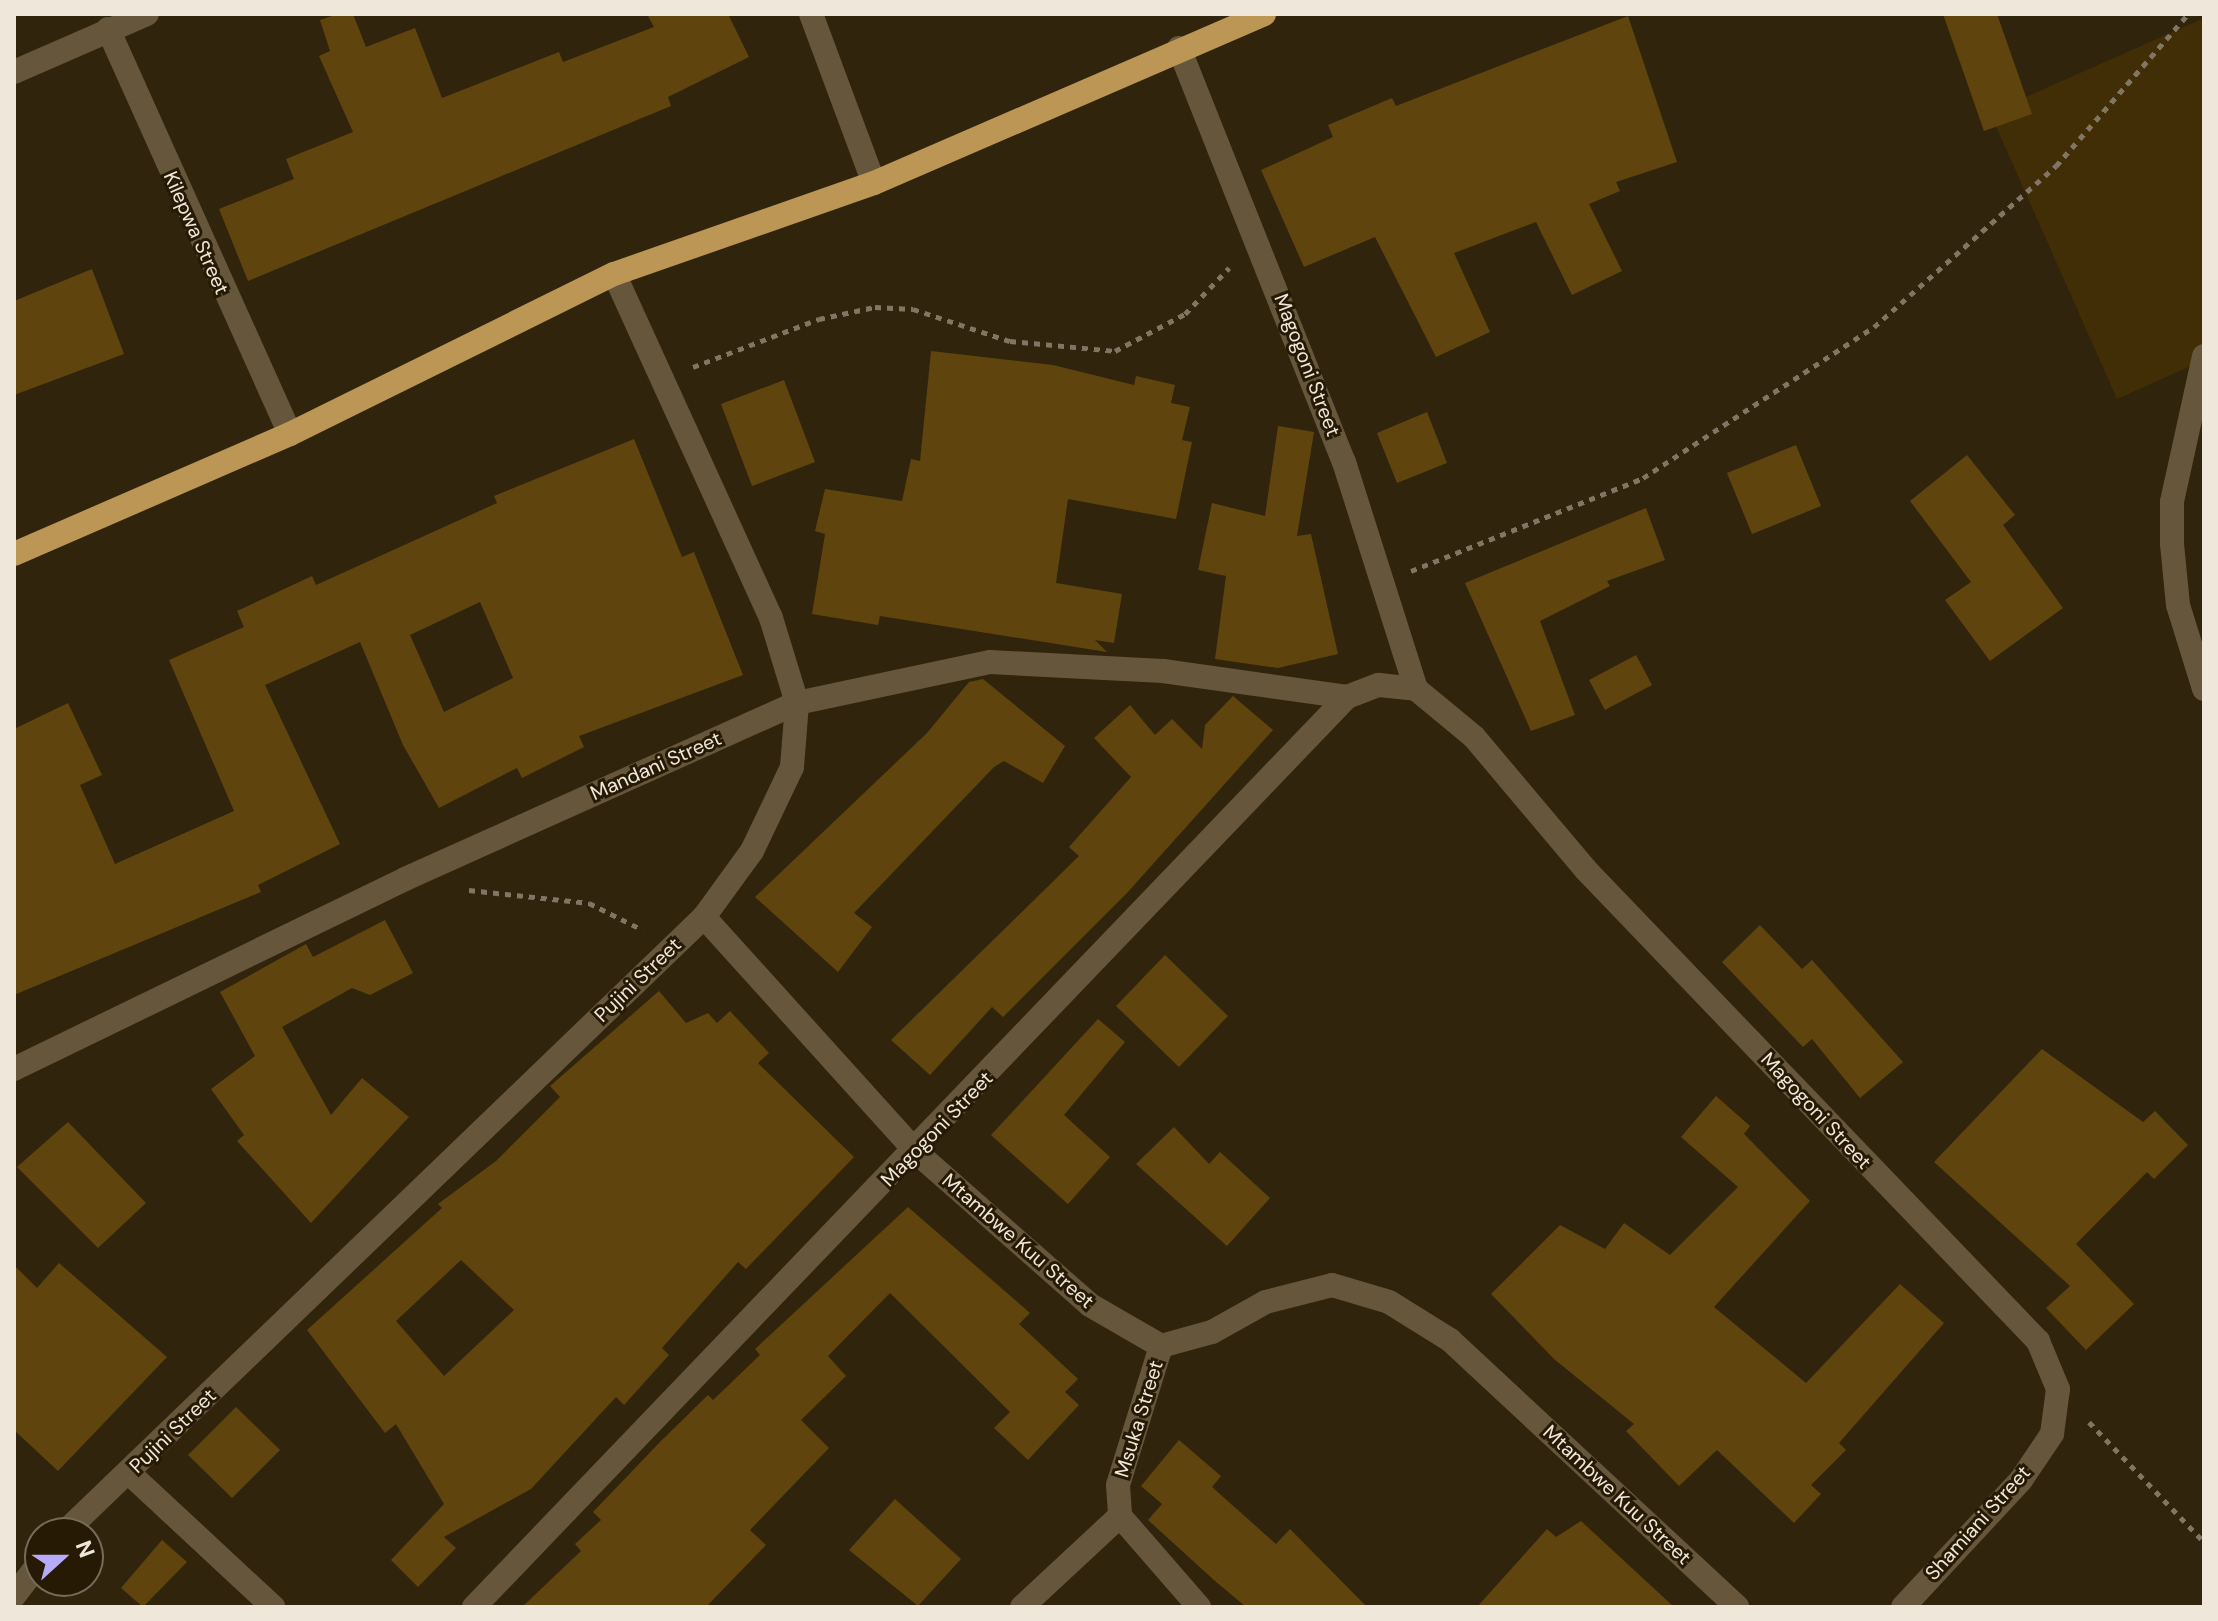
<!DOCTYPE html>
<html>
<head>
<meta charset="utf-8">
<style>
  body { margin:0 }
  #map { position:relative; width:2218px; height:1621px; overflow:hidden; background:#30240d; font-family:"DM Sans",sans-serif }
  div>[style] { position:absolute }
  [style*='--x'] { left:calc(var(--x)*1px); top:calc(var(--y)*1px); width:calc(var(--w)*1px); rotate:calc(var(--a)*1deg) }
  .green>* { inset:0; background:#422e06 }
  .building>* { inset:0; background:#5f440e }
  .path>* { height:5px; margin-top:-2.5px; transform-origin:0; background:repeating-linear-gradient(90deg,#817664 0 6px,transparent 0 12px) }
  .minor>* { height:24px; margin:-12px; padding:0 12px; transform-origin:12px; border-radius:12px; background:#65563c }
  .highway>* { height:24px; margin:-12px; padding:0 12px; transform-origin:12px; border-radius:12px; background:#bc9654 }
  span { translate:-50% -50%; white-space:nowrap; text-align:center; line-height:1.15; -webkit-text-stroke:6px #261a04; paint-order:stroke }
  .street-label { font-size:20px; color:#efe7da }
  .frame { position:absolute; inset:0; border:16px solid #efe7da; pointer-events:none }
  .north { position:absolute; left:24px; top:1517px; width:80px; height:80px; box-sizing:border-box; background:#261a04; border:2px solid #766c5a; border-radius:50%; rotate:69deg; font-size:22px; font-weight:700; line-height:32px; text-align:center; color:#efe7da }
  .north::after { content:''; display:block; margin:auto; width:28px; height:36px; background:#b6abf8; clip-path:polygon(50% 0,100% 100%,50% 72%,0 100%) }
</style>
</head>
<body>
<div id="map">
  <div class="green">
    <i style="clip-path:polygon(2204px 18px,2204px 360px,2117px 399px,1990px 113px)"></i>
  </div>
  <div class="building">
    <i style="clip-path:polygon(338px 14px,353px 14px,366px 47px,415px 28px,442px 98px,559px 52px,563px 62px,654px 27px,647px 14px,728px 14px,749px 57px,668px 97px,671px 106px,248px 281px,219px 209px,294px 179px,286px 159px,353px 132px,319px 56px,330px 51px,320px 20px)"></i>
    <i style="clip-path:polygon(1943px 14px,1997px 14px,2032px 114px,1984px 131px)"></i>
    <i style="clip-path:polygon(1628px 16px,1677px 162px,1616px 182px,1620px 191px,1589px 204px,1622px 271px,1572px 295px,1536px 222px,1454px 253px,1490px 332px,1436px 357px,1375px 237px,1304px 267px,1261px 170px,1333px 137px,1328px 125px,1392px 98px,1396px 106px)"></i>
    <i style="clip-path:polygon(92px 269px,124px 354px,14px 395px,14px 301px)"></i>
    <i style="clip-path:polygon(931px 351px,1053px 365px,1134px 385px,1136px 376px,1175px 385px,1171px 403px,1190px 407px,1182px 440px,1192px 442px,1176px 519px,1068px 499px,1056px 583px,1122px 594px,1114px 643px,1095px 640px,1107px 652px,880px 616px,878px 625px,812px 614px,825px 534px,815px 531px,825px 489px,902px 501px,911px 459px,920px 461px)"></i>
    <i style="clip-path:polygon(784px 380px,815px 462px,752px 486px,721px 404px)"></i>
    <i style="clip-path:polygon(1427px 412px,1447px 463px,1397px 483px,1377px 433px)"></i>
    <i style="clip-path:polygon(1278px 426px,1314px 432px,1297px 536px,1311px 534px,1338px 654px,1278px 668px,1215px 659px,1226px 576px,1198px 570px,1212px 503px,1265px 516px)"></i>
    <i style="clip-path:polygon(evenodd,634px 439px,682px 557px,694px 552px,743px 675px,579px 736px,584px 747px,522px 778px,517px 768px,439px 808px,403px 745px,360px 642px,265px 685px,340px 844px,258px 885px,261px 892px,14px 995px,14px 729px,68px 703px,102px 775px,80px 785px,115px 864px,234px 811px,169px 660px,244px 627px,237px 611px,312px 576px,316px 585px,497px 503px,494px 496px,634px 439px,480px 602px,513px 678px,444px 712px,410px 635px,480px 602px)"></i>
    <i style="clip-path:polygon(1796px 445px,1821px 506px,1752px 534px,1727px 473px)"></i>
    <i style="clip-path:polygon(1967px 455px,2015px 515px,2003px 525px,2063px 608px,1990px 661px,1945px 600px,1971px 582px,1910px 501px)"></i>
    <i style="clip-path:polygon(1646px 508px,1665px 560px,1607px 581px,1610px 586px,1540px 621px,1575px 715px,1531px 731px,1465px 583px)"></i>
    <i style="clip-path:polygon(1636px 655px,1652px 685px,1605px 710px,1589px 680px)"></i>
    <i style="clip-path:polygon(983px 679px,1065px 746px,1043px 783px,1004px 761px,994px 767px,854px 913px,872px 927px,838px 972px,755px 897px,927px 733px,969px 682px)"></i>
    <i style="clip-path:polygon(1233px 696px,1273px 730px,1127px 893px,1003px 1017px,992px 1007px,930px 1075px,891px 1040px,1079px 856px,1069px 847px,1131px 777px,1094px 738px,1130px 705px,1155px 735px,1172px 719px,1202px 749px,1205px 725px)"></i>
    <i style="clip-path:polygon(385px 920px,413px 973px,370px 995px,352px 988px,282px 1027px,331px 1115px,362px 1078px,409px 1117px,311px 1223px,237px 1141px,244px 1135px,211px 1089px,255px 1056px,220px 992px,306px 944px,313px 957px)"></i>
    <i style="clip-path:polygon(1760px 925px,1802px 969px,1812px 960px,1903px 1062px,1860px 1098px,1812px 1039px,1803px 1047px,1722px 962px)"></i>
    <i style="clip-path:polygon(1165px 955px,1228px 1016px,1179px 1067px,1116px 1006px)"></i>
    <i style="clip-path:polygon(evenodd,659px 991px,686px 1023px,708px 1013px,717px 1023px,730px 1011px,769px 1053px,758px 1063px,854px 1157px,746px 1269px,738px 1262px,662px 1348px,669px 1355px,624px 1405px,616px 1397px,531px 1489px,444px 1537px,456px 1548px,418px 1587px,391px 1560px,444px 1504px,396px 1424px,385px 1433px,307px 1330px,442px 1208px,438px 1204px,496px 1161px,560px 1097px,550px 1086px,659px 991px,461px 1260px,514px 1310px,444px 1376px,396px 1321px,461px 1260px)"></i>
    <i style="clip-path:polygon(1098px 1019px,1125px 1042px,1064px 1115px,1110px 1157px,1068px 1204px,991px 1135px)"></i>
    <i style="clip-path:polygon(2042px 1049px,2143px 1122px,2155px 1111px,2188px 1145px,2154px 1179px,2147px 1172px,2076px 1244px,2134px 1304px,2086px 1350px,2046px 1308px,2070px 1286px,1934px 1162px)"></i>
    <i style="clip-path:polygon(1716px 1096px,1750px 1126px,1744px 1134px,1810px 1201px,1714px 1307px,1806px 1383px,1900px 1284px,1944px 1323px,1839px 1443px,1846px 1450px,1811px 1485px,1821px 1494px,1794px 1523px,1717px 1450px,1679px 1486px,1626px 1431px,1634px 1424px,1554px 1359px,1491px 1294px,1560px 1225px,1605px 1249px,1624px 1223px,1670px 1255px,1738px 1187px,1681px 1137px)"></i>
    <i style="clip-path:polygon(68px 1122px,146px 1203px,98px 1248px,17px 1167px)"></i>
    <i style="clip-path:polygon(1174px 1127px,1209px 1164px,1220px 1152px,1270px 1198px,1227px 1246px,1136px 1164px)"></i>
    <i style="clip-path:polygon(908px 1207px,1030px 1313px,1019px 1324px,1078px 1379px,1065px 1392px,1079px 1405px,1028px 1460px,994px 1428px,1010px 1412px,890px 1293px,828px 1356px,846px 1376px,801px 1420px,829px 1448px,750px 1530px,766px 1545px,706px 1607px,522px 1607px,581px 1551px,575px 1544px,601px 1520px,593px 1512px,660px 1442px,708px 1395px,713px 1400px,760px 1355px,755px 1349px)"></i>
    <i style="clip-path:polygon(59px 1263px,167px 1357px,58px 1471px,14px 1430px,14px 1265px,37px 1288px)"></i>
    <i style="clip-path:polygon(236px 1407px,280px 1450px,232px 1498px,188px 1455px)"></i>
    <i style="clip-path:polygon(1179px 1440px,1221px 1476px,1212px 1487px,1276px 1544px,1290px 1529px,1367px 1607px,1246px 1607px,1215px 1581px,1148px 1520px,1162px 1504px,1141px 1486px)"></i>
    <i style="clip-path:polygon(895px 1499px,961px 1559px,918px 1606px,849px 1550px)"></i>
    <i style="clip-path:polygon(1581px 1521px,1674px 1607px,1477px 1607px,1547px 1529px,1556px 1537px)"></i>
    <i style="clip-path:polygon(162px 1540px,187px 1562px,143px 1607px,121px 1588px)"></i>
  </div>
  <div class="path">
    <i style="--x:693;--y:367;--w:135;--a:-20.9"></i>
    <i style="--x:819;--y:319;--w:57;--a:-12.1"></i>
    <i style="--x:875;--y:307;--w:38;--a:3"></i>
    <i style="--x:913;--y:309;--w:102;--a:18.3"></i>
    <i style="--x:1010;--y:341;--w:105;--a:5.4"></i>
    <i style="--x:1115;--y:351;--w:79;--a:-27.9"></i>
    <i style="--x:1185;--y:314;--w:64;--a:-46.3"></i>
    <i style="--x:1411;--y:571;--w:250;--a:-21.8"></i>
    <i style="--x:1643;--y:478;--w:276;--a:-33.2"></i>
    <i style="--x:1874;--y:327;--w:243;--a:-41.5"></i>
    <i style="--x:2056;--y:166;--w:201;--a:-49"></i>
    <i style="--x:469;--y:890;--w:121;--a:6.2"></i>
    <i style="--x:589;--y:903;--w:60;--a:26.6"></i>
    <i style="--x:2089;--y:1422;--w:166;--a:46.2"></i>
  </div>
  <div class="minor">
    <i style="--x:811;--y:14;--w:180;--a:69.6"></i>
    <i style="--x:108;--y:29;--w:444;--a:65.8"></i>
    <i style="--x:1179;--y:48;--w:446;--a:68.3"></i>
    <i style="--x:1344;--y:462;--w:238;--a:72.4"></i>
    <i style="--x:14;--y:72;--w:145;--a:-23.6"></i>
    <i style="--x:2204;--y:356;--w:149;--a:102.4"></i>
    <i style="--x:2172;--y:502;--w:42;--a:90"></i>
    <i style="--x:2172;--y:544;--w:61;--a:84.4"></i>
    <i style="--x:2178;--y:605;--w:88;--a:72.8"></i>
    <i style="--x:704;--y:917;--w:316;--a:47.9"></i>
    <i style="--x:916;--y:1152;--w:232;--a:41.3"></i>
    <i style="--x:1090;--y:1305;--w:82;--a:30"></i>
    <i style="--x:1161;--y:1346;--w:53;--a:-15.4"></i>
    <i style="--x:1212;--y:1332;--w:62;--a:-29.1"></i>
    <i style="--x:1266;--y:1302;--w:68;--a:-14.4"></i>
    <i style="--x:1332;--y:1285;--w:59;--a:16.6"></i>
    <i style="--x:1389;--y:1302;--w:72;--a:31.9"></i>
    <i style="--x:1450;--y:1340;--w:392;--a:42.9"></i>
    <i style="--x:14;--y:1069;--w:435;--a:-25.9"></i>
    <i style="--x:405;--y:879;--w:430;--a:-24.2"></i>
    <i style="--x:797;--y:703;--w:197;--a:-12"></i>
    <i style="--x:990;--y:662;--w:173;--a:3"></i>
    <i style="--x:1163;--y:671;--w:186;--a:8"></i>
    <i style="--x:1161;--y:1346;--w:145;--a:107.2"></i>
    <i style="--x:1118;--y:1485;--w:31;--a:86"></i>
    <i style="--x:1120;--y:1516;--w:121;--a:49"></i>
    <i style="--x:129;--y:1473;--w:197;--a:42.9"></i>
    <i style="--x:64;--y:1533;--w:888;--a:-43.91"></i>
    <i style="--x:704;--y:917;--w:82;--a:-54"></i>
    <i style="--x:752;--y:851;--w:93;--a:-64.5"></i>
    <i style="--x:792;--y:767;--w:64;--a:-85.5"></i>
    <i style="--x:797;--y:703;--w:89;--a:-107"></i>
    <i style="--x:771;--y:618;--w:378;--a:-114.5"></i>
    <i style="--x:14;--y:1596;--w:43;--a:-52.6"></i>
    <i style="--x:474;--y:1607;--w:1261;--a:-46.19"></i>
    <i style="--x:1347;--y:697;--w:34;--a:-21"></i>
    <i style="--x:1379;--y:685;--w:37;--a:6"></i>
    <i style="--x:1416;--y:689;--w:75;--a:39.6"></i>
    <i style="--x:1474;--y:737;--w:174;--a:49.9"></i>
    <i style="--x:1586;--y:870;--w:653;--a:46.18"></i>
    <i style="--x:2038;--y:1341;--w:52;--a:67.4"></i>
    <i style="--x:2058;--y:1389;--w:45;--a:97.6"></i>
    <i style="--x:2052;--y:1434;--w:55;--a:124"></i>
    <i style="--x:2021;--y:1480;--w:173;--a:132.9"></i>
    <i style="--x:1022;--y:1607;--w:134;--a:-42.9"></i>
  </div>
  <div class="highway">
    <i style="--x:14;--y:554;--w:301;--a:-23.5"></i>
    <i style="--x:290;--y:434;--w:361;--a:-26.3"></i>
    <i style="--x:614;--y:274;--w:275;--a:-19.3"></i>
    <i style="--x:874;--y:183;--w:425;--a:-23.4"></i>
  </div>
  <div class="street-label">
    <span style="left:196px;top:233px;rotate:66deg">Kilepwa Street</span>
    <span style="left:1307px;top:365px;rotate:69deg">Magogoni Street</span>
    <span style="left:656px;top:766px;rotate:-24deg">Mandani Street</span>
    <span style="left:638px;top:980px;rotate:-44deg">Pujini Street</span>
    <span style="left:1816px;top:1111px;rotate:47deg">Magogoni Street</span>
    <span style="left:937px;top:1129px;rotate:-46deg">Magogoni Street</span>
    <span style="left:1018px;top:1241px;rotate:41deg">Mtambwe Kuu Street</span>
    <span style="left:1139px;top:1419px;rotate:-73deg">Msuka Street</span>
    <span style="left:173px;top:1431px;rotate:-44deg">Pujini Street</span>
    <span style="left:1617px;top:1495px;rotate:43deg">Mtambwe Kuu Street</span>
    <span style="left:1978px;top:1523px;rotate:-48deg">Shamiani Street</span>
  </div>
  <div class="frame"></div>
  <div class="north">N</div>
</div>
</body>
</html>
